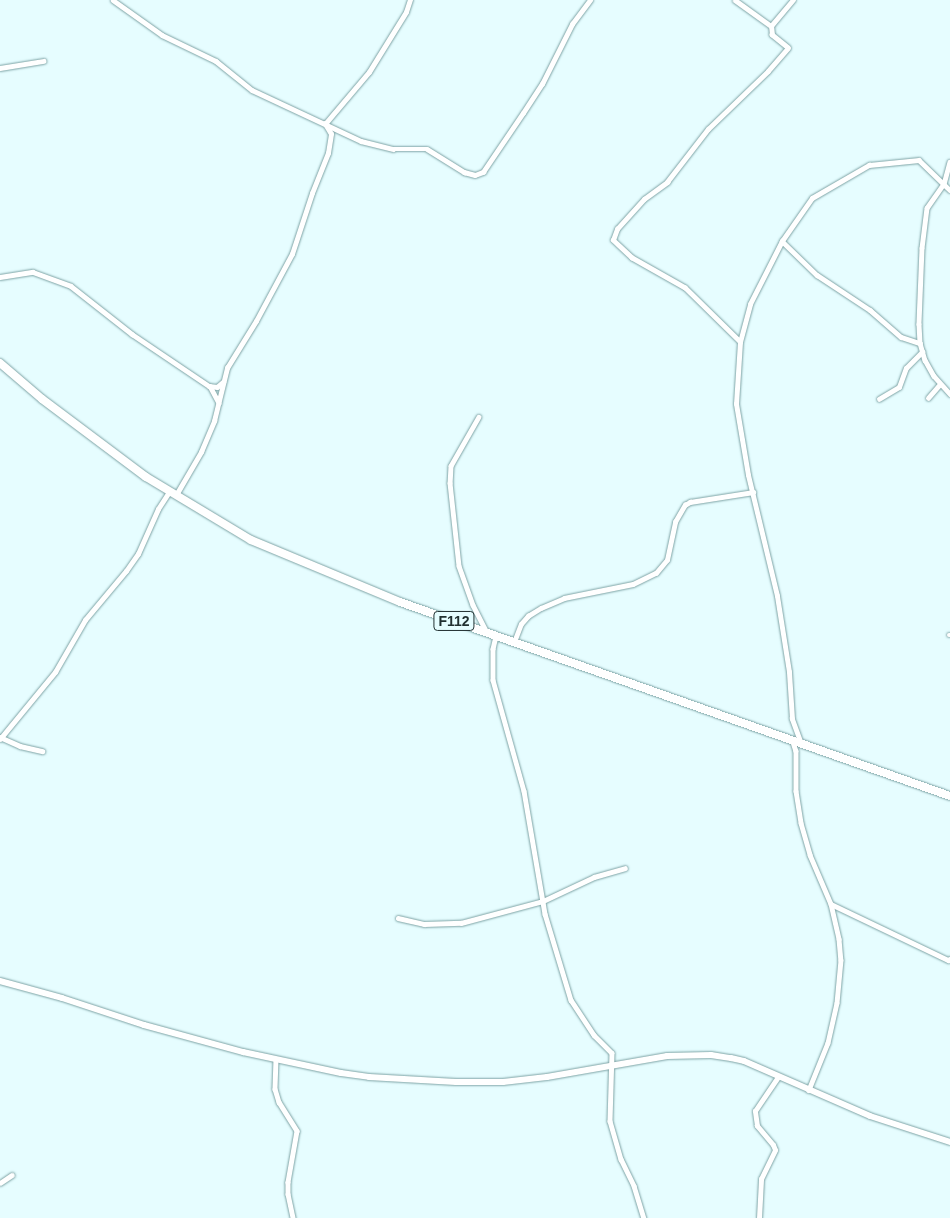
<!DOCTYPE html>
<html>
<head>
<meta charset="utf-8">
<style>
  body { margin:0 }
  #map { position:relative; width:950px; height:1218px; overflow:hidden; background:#e6fdff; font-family:Helvetica,sans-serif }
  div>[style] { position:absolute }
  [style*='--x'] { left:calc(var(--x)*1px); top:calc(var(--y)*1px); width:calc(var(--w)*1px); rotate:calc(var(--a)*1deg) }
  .roads { filter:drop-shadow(0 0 1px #7da3a5) drop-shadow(0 0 1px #7da3a5) }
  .street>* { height:4.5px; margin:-2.25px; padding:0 2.25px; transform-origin:2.25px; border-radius:2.25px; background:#fff }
  .secondary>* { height:6px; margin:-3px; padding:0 3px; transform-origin:3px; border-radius:3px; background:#fff }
  .primary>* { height:8px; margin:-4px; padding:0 4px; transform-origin:4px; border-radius:4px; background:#fff }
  span { translate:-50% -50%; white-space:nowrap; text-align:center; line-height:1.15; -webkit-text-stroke:5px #e6fdff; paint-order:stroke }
  .shield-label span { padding:1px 4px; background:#e6fdff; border:1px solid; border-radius:4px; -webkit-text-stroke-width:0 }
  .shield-label { font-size:14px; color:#213031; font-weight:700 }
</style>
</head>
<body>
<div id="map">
  <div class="roads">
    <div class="street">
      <i style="--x:113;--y:0;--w:60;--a:35.5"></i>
      <i style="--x:162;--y:35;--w:60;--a:25.7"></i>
      <i style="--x:216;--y:61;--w:46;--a:38.9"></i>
      <i style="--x:252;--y:90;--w:120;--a:25.1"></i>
      <i style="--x:361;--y:141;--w:33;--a:14"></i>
      <i style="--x:393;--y:149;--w:34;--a:0"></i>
      <i style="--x:427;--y:149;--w:44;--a:31.9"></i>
      <i style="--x:464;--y:172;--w:11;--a:15"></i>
      <i style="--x:475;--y:175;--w:9;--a:-21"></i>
      <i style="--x:483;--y:172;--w:71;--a:-55.9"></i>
      <i style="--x:523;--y:113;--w:35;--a:-57"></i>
      <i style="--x:542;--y:84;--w:67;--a:-63.4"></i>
      <i style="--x:572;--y:24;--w:30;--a:-53"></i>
      <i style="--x:735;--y:0;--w:44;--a:35.8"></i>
      <i style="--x:0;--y:68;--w:44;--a:-9.2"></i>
      <i style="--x:950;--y:162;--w:23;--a:105"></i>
      <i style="--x:944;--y:184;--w:29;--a:125"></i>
      <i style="--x:927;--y:208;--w:40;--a:97.1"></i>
      <i style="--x:922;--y:248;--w:76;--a:92.3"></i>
      <i style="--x:919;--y:324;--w:19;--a:87"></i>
      <i style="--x:920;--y:343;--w:18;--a:74"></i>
      <i style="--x:925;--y:360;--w:18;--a:61"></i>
      <i style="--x:934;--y:376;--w:24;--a:48"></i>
      <i style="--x:782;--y:241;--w:49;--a:44.2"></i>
      <i style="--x:817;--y:275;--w:64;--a:33.4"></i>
      <i style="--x:870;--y:310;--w:41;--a:41.1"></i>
      <i style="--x:901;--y:337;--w:20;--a:18"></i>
      <i style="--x:0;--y:277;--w:33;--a:-9"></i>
      <i style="--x:33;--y:272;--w:40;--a:20.2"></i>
      <i style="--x:71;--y:286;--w:78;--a:38.2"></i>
      <i style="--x:132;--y:334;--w:93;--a:34"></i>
      <i style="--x:209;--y:386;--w:8;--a:7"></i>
      <i style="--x:217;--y:387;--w:8;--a:-40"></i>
      <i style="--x:740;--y:342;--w:77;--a:-135.5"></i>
      <i style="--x:685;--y:288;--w:61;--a:-150.5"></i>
      <i style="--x:632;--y:258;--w:26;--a:-137"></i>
      <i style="--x:613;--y:240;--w:12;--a:-70"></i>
      <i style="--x:617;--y:229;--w:40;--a:-48"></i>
      <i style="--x:644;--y:199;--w:29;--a:-36"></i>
      <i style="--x:667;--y:182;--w:67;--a:-52.3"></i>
      <i style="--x:708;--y:129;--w:83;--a:-44"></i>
      <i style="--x:768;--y:71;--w:30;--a:-49"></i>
      <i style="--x:788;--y:48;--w:21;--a:-141"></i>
      <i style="--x:772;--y:35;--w:9;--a:-96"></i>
      <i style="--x:771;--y:26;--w:34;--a:-50"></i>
      <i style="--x:210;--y:386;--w:19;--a:62"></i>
      <i style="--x:928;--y:398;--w:18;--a:-49"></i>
      <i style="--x:879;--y:399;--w:23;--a:-31"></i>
      <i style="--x:899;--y:387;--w:20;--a:-70"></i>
      <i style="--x:906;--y:368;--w:23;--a:-45"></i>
      <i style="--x:479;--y:417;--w:56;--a:119.7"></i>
      <i style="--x:451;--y:466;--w:17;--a:93"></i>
      <i style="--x:450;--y:483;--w:83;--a:83.8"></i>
      <i style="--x:459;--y:566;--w:41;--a:70.3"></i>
      <i style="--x:473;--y:605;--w:30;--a:63"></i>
      <i style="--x:176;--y:495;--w:50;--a:-59.8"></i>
      <i style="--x:201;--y:452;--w:34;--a:-67"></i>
      <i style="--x:214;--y:421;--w:55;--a:-76.2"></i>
      <i style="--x:227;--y:368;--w:55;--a:-58.3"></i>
      <i style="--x:256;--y:321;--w:76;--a:-61.8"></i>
      <i style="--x:292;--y:254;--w:64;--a:-71.8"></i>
      <i style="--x:312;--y:193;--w:43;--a:-68.2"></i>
      <i style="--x:328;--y:153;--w:19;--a:-81"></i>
      <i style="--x:331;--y:134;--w:12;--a:-121"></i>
      <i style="--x:325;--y:124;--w:68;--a:-49.8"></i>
      <i style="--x:369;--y:72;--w:70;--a:-58.3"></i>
      <i style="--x:406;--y:12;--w:13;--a:-72"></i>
      <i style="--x:949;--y:635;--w:1;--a:0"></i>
      <i style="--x:496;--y:636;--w:13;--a:103"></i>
      <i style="--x:493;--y:649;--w:31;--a:90"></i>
      <i style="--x:493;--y:680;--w:115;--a:74.4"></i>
      <i style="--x:524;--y:791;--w:125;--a:80.3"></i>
      <i style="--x:545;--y:914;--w:90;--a:73.2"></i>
      <i style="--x:571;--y:1000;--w:42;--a:56.7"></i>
      <i style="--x:594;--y:1035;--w:25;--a:45"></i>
      <i style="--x:612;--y:1053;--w:68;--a:91.7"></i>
      <i style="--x:610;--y:1121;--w:40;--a:74"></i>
      <i style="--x:621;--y:1159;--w:30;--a:64"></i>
      <i style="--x:634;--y:1186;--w:34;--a:73"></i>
      <i style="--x:514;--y:642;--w:19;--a:-69"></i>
      <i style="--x:521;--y:624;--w:11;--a:-49"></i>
      <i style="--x:528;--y:616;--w:15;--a:-32"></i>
      <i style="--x:541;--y:608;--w:25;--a:-23"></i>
      <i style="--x:564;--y:598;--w:70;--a:-11.5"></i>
      <i style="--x:633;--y:584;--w:25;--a:-26"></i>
      <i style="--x:656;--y:573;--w:17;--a:-50"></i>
      <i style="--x:667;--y:560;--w:39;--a:-78"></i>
      <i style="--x:675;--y:522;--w:20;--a:-60"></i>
      <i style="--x:685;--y:505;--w:6;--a:-31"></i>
      <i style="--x:690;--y:502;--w:64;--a:-9"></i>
      <i style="--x:0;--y:737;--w:22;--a:24"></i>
      <i style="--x:20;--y:746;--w:23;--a:13"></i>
      <i style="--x:0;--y:739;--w:87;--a:-50.6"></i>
      <i style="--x:55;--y:672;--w:60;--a:-60"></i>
      <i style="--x:85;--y:620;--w:64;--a:-50.1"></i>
      <i style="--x:126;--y:571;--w:21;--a:-55"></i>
      <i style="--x:138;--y:554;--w:49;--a:-66"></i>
      <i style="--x:158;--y:509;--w:20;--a:-57"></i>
      <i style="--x:793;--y:742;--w:9;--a:72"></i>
      <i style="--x:796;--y:751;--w:40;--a:90"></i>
      <i style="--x:796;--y:791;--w:32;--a:81"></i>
      <i style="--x:801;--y:823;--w:33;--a:74"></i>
      <i style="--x:810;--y:855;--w:53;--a:66.8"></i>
      <i style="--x:831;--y:904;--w:36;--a:77"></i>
      <i style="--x:839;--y:939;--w:21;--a:85"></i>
      <i style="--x:841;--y:960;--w:43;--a:95.3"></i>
      <i style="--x:837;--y:1003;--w:41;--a:102.7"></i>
      <i style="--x:828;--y:1043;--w:51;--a:112"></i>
      <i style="--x:801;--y:744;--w:27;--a:-110"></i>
      <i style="--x:792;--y:719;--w:47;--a:-93.7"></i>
      <i style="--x:789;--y:672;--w:77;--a:-99"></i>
      <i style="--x:777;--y:596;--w:124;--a:-103.5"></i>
      <i style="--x:748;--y:475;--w:72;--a:-99.6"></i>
      <i style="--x:736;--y:404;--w:62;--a:-86.3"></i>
      <i style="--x:740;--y:342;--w:39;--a:-75"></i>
      <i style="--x:750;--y:304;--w:71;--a:-63.1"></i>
      <i style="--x:782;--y:241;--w:52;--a:-55.1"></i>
      <i style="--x:812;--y:198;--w:66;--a:-30.1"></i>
      <i style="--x:869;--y:165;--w:50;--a:-5.7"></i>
      <i style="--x:919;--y:160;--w:43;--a:44.1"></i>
      <i style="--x:831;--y:904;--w:130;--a:25.6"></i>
      <i style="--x:948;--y:960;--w:2;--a:-27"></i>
      <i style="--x:398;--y:918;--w:27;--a:13"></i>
      <i style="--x:424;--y:924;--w:37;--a:-2"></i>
      <i style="--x:461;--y:923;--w:85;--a:-15"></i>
      <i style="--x:543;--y:901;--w:56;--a:-25.2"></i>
      <i style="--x:594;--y:877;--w:32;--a:-16"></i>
      <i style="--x:276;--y:1059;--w:30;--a:92"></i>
      <i style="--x:275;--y:1089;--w:14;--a:73"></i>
      <i style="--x:279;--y:1102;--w:34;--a:58"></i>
      <i style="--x:297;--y:1131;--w:52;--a:100"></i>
      <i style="--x:288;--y:1182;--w:12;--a:90"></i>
      <i style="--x:288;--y:1194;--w:25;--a:78"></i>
      <i style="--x:0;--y:1183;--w:14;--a:-34"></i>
      <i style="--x:759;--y:1218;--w:39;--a:-87"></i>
      <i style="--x:761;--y:1179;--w:32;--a:-64"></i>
      <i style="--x:775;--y:1150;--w:5;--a:-112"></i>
      <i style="--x:773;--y:1145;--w:25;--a:-130"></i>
      <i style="--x:757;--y:1126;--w:15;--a:-98"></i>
      <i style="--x:755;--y:1111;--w:41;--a:-55.9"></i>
    </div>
    <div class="secondary">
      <i style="--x:0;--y:981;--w:64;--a:15.3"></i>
      <i style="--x:62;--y:998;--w:86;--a:18.2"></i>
      <i style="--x:144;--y:1025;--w:103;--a:15.3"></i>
      <i style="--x:243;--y:1052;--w:100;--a:12.1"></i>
      <i style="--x:341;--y:1073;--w:28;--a:8"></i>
      <i style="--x:369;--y:1077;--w:87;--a:3.3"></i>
      <i style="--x:456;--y:1082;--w:47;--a:0"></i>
      <i style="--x:503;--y:1082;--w:44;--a:-6.5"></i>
      <i style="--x:547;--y:1077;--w:122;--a:-9.9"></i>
      <i style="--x:667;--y:1056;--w:44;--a:-1.3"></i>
      <i style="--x:711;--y:1055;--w:20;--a:9"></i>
      <i style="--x:731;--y:1058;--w:13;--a:13"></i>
      <i style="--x:744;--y:1061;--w:137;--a:23.6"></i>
      <i style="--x:870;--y:1116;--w:84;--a:18"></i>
    </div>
    <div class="primary">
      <i style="--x:0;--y:363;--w:55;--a:40.6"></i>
      <i style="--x:42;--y:399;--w:130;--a:36.9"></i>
      <i style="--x:146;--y:477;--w:122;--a:31"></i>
      <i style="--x:251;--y:540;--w:161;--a:22.6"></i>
      <i style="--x:400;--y:602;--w:583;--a:19.43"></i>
    </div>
  </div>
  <div class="shield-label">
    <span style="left:454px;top:621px">F112</span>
  </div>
</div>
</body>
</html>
